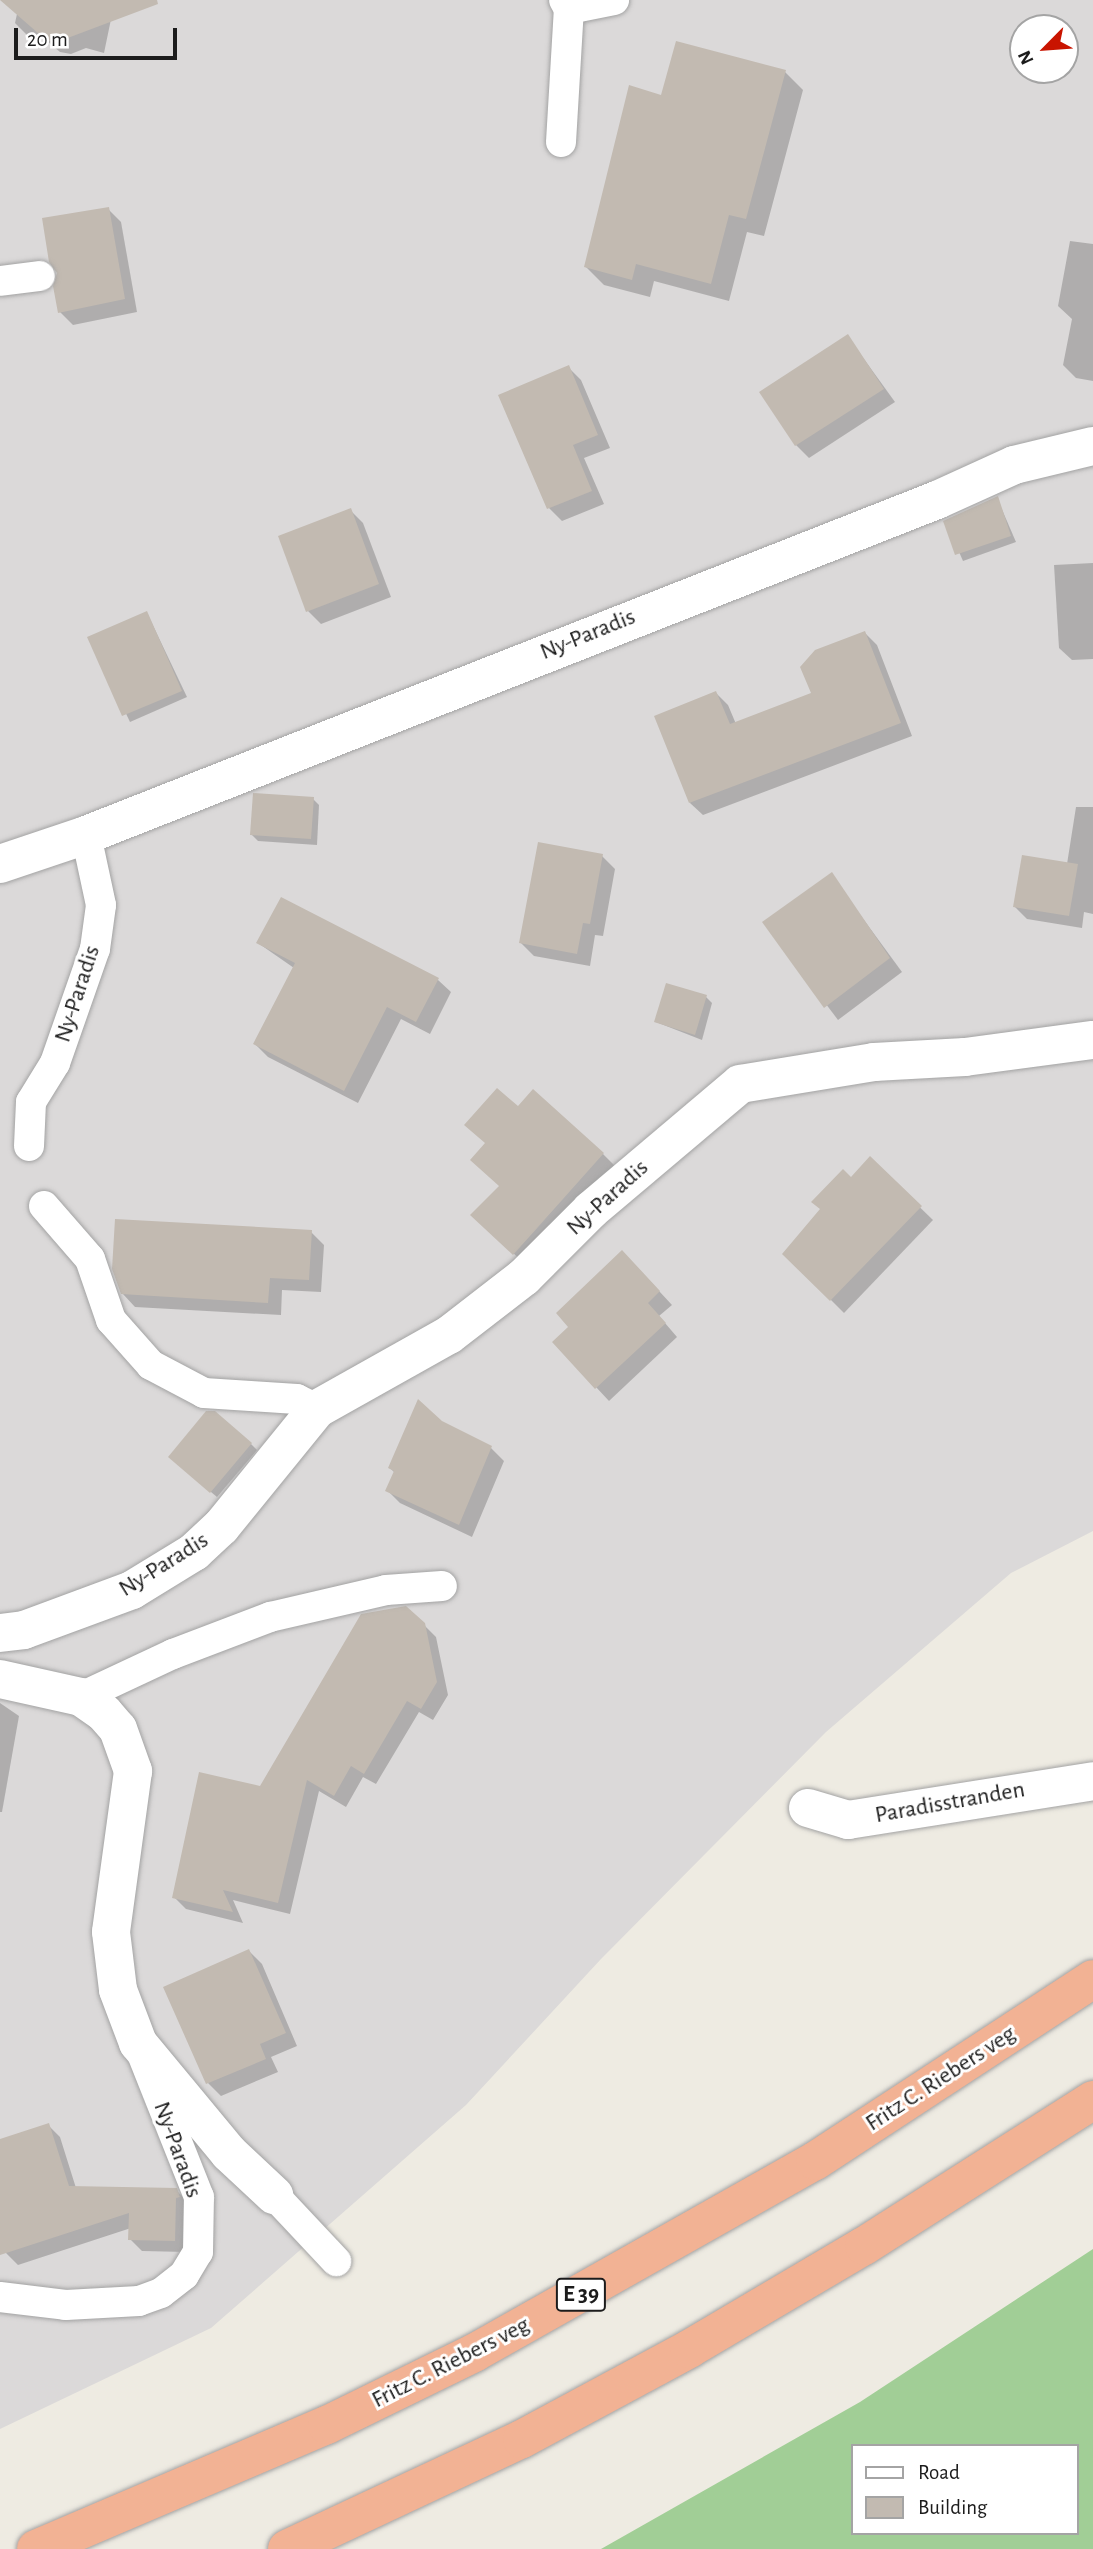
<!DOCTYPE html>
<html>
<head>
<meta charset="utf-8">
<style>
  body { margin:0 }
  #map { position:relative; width:1093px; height:2549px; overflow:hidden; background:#eeebe2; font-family:"Alegreya Sans",sans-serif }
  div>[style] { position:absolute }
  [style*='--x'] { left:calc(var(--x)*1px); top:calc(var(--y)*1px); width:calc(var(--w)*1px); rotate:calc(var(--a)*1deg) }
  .residential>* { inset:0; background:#dbd9d9 }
  .forest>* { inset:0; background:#a1ce96 }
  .shadow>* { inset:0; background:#0003 }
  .building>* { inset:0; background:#c2bab1 }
  .roads { filter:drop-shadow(0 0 2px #a3a3a3) drop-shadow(0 0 2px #a3a3a3) }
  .service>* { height:30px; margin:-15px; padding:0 15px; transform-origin:15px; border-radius:15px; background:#fff }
  .minor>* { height:38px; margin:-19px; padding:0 19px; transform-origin:19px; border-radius:19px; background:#fff }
  .trunk>* { height:38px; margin:-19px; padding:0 19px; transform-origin:19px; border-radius:19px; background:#f2b294 }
  span { translate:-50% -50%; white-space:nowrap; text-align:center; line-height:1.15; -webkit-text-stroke:6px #fff; paint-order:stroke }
  .shield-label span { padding:2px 5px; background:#fff; border:2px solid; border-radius:5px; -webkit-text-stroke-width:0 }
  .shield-label { font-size:23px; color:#1c1c1c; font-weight:700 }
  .street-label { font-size:24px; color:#1c1c1c }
  .legend { position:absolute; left:851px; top:2444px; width:228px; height:91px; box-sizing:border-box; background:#fff; border:2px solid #a4a4a4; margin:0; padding:9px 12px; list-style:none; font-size:21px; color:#1c1c1c }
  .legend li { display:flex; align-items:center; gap:14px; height:35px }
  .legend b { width:35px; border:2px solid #a4a4a4 }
  .north { position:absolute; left:1009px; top:14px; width:70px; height:70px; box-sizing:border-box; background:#fff; border:2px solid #a4a4a4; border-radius:50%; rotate:245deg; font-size:19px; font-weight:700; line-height:28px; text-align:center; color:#1c1c1c }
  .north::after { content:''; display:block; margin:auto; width:24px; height:32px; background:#c91400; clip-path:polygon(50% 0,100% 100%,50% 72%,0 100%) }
  .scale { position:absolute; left:14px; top:28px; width:163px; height:32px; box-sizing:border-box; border:4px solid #1c1c1c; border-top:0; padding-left:9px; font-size:21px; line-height:24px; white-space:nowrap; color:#1c1c1c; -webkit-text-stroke:5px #fff; paint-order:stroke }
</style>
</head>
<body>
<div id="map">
  <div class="residential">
    <i style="clip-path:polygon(evenodd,0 0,1093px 0,1093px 1531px,1011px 1573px,826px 1732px,601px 1959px,466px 2105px,211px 2328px,0 2429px,0 0,1023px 28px,1065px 28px,1065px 70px,1023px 70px,1023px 28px)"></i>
  </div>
  <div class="forest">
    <i style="clip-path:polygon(evenodd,1093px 2249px,1093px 2549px,601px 2549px,860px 2402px,1093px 2249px,853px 2446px,1077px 2446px,1077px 2533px,853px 2533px,853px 2446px)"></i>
  </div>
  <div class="shadow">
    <i style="clip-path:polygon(20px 0,115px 0,104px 53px,86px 48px,71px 54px,60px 52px,46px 40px,28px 36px,15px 23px)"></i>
    <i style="clip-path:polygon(785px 72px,803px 90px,764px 236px,747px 232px,729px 301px,654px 281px,650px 297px,604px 285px,586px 267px,662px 97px)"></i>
    <i style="clip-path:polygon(108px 209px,121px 222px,137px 312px,73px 325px,60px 312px)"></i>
    <i style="clip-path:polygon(1070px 241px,1093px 244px,1093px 381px,1076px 378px,1063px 365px,1072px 319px,1058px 306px)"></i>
    <i style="clip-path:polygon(848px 337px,895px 402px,809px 458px,796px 445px)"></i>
    <i style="clip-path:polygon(568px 367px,581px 380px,610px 448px,584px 458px,604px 504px,562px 521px,549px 508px,500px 396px)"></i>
    <i style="clip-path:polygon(997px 498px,1016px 542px,963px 561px,946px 522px)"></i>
    <i style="clip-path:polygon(350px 510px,363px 523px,391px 597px,321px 624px,308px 611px)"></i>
    <i style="clip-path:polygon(1093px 563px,1093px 659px,1072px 660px,1059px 648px,1054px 565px)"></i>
    <i style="clip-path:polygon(147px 613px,187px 697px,130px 722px,90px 638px)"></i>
    <i style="clip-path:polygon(865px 633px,877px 645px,912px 736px,703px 815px,690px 803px,716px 693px,728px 705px,736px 724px,813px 694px)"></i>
    <i style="clip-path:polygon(313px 799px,319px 805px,317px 845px,258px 841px,252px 835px)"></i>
    <i style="clip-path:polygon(1076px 807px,1093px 807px,1093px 914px,1084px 912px,1082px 928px,1027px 919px,1014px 906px,1067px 864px)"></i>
    <i style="clip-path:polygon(602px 856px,615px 869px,603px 936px,595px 935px,590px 966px,534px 956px,521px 943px)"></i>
    <i style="clip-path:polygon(831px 875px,902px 972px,838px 1020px,765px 923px)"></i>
    <i style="clip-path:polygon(258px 943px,438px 980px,451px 992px,430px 1034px,401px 1019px,358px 1103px,268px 1057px,255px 1044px,294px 968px)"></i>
    <i style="clip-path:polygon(706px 997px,712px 1003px,702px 1040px,656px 1022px)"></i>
    <i style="clip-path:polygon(518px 1108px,603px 1154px,615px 1166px,526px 1265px,485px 1227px,501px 1187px)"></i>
    <i style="clip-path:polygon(870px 1159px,933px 1220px,844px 1313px,785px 1254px)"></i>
    <i style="clip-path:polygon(311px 1232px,324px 1245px,321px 1292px,282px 1290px,281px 1315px,135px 1307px,122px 1293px)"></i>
    <i style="clip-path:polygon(635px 1265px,672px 1305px,659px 1316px,677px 1337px,609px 1401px,554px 1342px)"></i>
    <i style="clip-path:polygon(440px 1423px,491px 1448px,504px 1461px,472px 1537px,400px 1503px,387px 1490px,395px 1473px,390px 1468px)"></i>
    <i style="clip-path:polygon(251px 1444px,257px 1450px,217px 1497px,176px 1463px)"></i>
    <i style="clip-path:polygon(423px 1624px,436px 1637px,448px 1695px,433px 1720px,419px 1712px,376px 1784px,363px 1777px,346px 1807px,319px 1791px,290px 1914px,233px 1900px,243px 1923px,186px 1909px,174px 1897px,261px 1788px)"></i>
    <i style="clip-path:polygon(0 1703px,19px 1716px,2px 1812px,0 1812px)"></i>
    <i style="clip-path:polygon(249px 1951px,262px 1964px,297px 2046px,271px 2057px,278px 2072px,221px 2096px,208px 2083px)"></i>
    <i style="clip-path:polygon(48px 2125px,60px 2137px,76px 2188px,176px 2190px,188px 2202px,186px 2252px,142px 2251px,130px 2239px,131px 2228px,18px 2265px,6px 2253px,0 2235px,0 2141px)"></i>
  </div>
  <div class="building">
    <i style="clip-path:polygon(0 0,157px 0,158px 4px,57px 42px,46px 40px)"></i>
    <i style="clip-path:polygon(676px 41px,786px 70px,746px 219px,729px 215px,711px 284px,636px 264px,632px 280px,584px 267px,629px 85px,661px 95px)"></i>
    <i style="clip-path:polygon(109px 207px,125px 299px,58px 313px,53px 286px,57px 273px,49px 262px,42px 218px)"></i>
    <i style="clip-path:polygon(848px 334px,884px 389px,795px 446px,759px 392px)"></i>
    <i style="clip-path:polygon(569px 365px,598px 435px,573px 445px,592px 491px,547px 509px,498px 395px)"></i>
    <i style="clip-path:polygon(998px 496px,1011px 536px,955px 555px,943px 521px)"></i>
    <i style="clip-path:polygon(351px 508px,379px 584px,306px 612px,278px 536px)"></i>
    <i style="clip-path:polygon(147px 611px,182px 691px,122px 716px,87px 637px)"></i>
    <i style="clip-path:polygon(865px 631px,901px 723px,689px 803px,654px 716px,716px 691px,730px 724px,811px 693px,800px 667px,815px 650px)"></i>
    <i style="clip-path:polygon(253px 793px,314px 797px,311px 839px,250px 835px)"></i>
    <i style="clip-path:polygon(538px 842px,603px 854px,590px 924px,583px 923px,577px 954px,519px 943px)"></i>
    <i style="clip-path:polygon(1022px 855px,1078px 864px,1069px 916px,1013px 907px)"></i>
    <i style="clip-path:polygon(832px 872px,890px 958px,824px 1008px,762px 922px)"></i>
    <i style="clip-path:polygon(281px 897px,439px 978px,416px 1022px,387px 1007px,344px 1091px,253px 1044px,295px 963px,256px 943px)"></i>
    <i style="clip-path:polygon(666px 983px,707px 995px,695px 1035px,654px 1022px)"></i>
    <i style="clip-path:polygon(497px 1088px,518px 1106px,533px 1089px,604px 1153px,513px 1255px,470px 1215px,499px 1186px,470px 1160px,485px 1143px,464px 1125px)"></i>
    <i style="clip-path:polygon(870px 1156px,922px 1206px,830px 1301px,782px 1254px,820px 1209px,811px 1202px,843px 1169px,851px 1177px)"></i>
    <i style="clip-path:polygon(115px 1219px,312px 1230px,309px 1280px,270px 1278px,268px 1303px,121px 1294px,112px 1269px)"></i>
    <i style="clip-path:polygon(622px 1250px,660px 1291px,648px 1303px,666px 1323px,595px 1389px,552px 1342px,568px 1327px,556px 1313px)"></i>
    <i style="clip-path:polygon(418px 1399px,442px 1421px,492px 1446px,459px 1525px,385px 1491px,394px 1471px,388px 1468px)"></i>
    <i style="clip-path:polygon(206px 1411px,215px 1411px,252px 1443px,210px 1493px,168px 1457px)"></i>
    <i style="clip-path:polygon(406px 1606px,425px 1623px,437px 1682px,421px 1709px,407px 1701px,364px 1774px,351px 1766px,334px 1796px,307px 1780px,278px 1903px,223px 1890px,233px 1912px,172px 1898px,199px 1772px,260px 1786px,361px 1614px)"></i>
    <i style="clip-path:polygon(249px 1949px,286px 2033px,260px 2044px,266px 2059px,206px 2084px,163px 1987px)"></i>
    <i style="clip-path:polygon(49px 2123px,69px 2186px,177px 2188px,180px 2197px,176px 2198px,175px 2241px,128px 2240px,129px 2213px,0 2255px,0 2139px)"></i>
  </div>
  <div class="roads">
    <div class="service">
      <i style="--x:569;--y:9;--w:46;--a:-11.3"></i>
      <i style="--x:561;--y:142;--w:133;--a:-86.6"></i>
      <i style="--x:569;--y:9;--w:10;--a:-119"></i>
      <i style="--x:0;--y:281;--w:40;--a:-7.1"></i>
      <i style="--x:29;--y:1146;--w:44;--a:-87.4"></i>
      <i style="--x:31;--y:1102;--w:46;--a:-58.4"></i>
      <i style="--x:55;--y:1063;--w:121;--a:-70.7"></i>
      <i style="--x:95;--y:949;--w:44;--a:-82.2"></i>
      <i style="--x:101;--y:905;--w:72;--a:-102.1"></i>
      <i style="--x:44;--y:1206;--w:70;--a:49"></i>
      <i style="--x:90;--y:1259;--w:65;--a:71"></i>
      <i style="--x:111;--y:1320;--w:60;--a:48.4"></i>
      <i style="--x:151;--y:1365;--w:60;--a:27.8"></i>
      <i style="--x:204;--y:1393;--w:93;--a:3.7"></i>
      <i style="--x:297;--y:1399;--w:22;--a:27"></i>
      <i style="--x:81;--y:1697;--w:102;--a:-25.1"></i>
      <i style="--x:173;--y:1654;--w:104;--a:-20.9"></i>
      <i style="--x:270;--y:1617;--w:119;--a:-13.1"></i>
      <i style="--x:386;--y:1590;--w:56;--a:-4.1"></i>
      <i style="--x:274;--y:2195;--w:91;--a:46.8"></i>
      <i style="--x:0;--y:2297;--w:66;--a:6.9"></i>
      <i style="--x:66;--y:2305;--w:73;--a:-3.1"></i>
      <i style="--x:139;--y:2301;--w:23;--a:-20"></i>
      <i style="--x:161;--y:2293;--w:29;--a:-38"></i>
      <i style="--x:184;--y:2275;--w:27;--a:-59"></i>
      <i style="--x:198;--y:2252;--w:55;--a:-89"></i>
      <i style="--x:199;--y:2197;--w:149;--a:-111.7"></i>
    </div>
    <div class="minor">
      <i style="--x:0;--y:864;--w:91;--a:-18.6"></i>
      <i style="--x:86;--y:835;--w:915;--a:-21.49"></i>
      <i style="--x:937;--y:500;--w:85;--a:-24.4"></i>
      <i style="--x:1014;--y:465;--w:81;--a:-13.5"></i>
      <i style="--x:0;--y:1633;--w:24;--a:-7"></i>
      <i style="--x:24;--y:1630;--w:115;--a:-20.3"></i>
      <i style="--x:132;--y:1590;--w:73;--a:-31.5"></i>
      <i style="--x:194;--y:1552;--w:37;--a:-43"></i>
      <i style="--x:221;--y:1527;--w:152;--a:-50.9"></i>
      <i style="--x:317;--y:1409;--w:151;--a:-29.3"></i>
      <i style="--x:449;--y:1335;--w:95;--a:-37.7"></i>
      <i style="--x:524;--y:1277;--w:95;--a:-45"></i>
      <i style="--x:591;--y:1210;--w:195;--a:-40.2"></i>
      <i style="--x:740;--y:1084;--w:136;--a:-9.3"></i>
      <i style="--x:874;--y:1062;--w:91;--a:-3.1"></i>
      <i style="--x:965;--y:1057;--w:129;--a:-7.6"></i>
      <i style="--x:0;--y:1679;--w:83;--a:12.5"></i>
      <i style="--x:81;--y:1697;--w:28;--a:35"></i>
      <i style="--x:104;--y:1713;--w:21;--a:49"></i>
      <i style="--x:118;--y:1729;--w:45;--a:70.3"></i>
      <i style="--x:133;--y:1771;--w:162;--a:97.8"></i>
      <i style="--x:111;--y:1932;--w:58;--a:83.1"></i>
      <i style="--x:118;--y:1990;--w:57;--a:69.3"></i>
      <i style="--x:138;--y:2043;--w:143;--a:50.4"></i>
      <i style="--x:229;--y:2153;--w:62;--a:43"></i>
      <i style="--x:808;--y:1808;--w:42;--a:16.7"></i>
      <i style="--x:848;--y:1820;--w:248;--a:-9"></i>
    </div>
    <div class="trunk">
      <i style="--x:36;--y:2549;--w:316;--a:-23.1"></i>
      <i style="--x:327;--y:2425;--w:164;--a:-26.1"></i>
      <i style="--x:474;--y:2353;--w:391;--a:-29.4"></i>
      <i style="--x:815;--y:2161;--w:332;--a:-33.2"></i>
      <i style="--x:287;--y:2549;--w:259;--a:-25.1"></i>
      <i style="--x:522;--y:2439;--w:190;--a:-28.3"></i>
      <i style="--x:689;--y:2349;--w:203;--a:-30.5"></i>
      <i style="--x:864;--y:2246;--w:272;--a:-32.5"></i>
    </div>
  </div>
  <div class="shield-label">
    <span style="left:581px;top:2295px">E 39</span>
  </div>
  <div class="street-label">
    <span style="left:588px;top:635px;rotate:-22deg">Ny-Paradis</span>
    <span style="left:78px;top:994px;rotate:-72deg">Ny-Paradis</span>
    <span style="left:608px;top:1198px;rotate:-42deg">Ny-Paradis</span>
    <span style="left:164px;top:1565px;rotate:-32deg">Ny-Paradis</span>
    <span style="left:950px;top:1803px;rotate:-10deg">Paradisstranden</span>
    <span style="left:941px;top:2079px;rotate:-33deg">Fritz C. Riebers veg</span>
    <span style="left:177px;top:2150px;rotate:70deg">Ny-Paradis</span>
    <span style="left:451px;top:2363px;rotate:-27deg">Fritz C. Riebers veg</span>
  </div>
  <ul class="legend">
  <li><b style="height:9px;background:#fff"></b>Road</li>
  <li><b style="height:19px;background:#c2bab1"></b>Building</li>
  </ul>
  <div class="north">N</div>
  <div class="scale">20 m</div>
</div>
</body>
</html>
